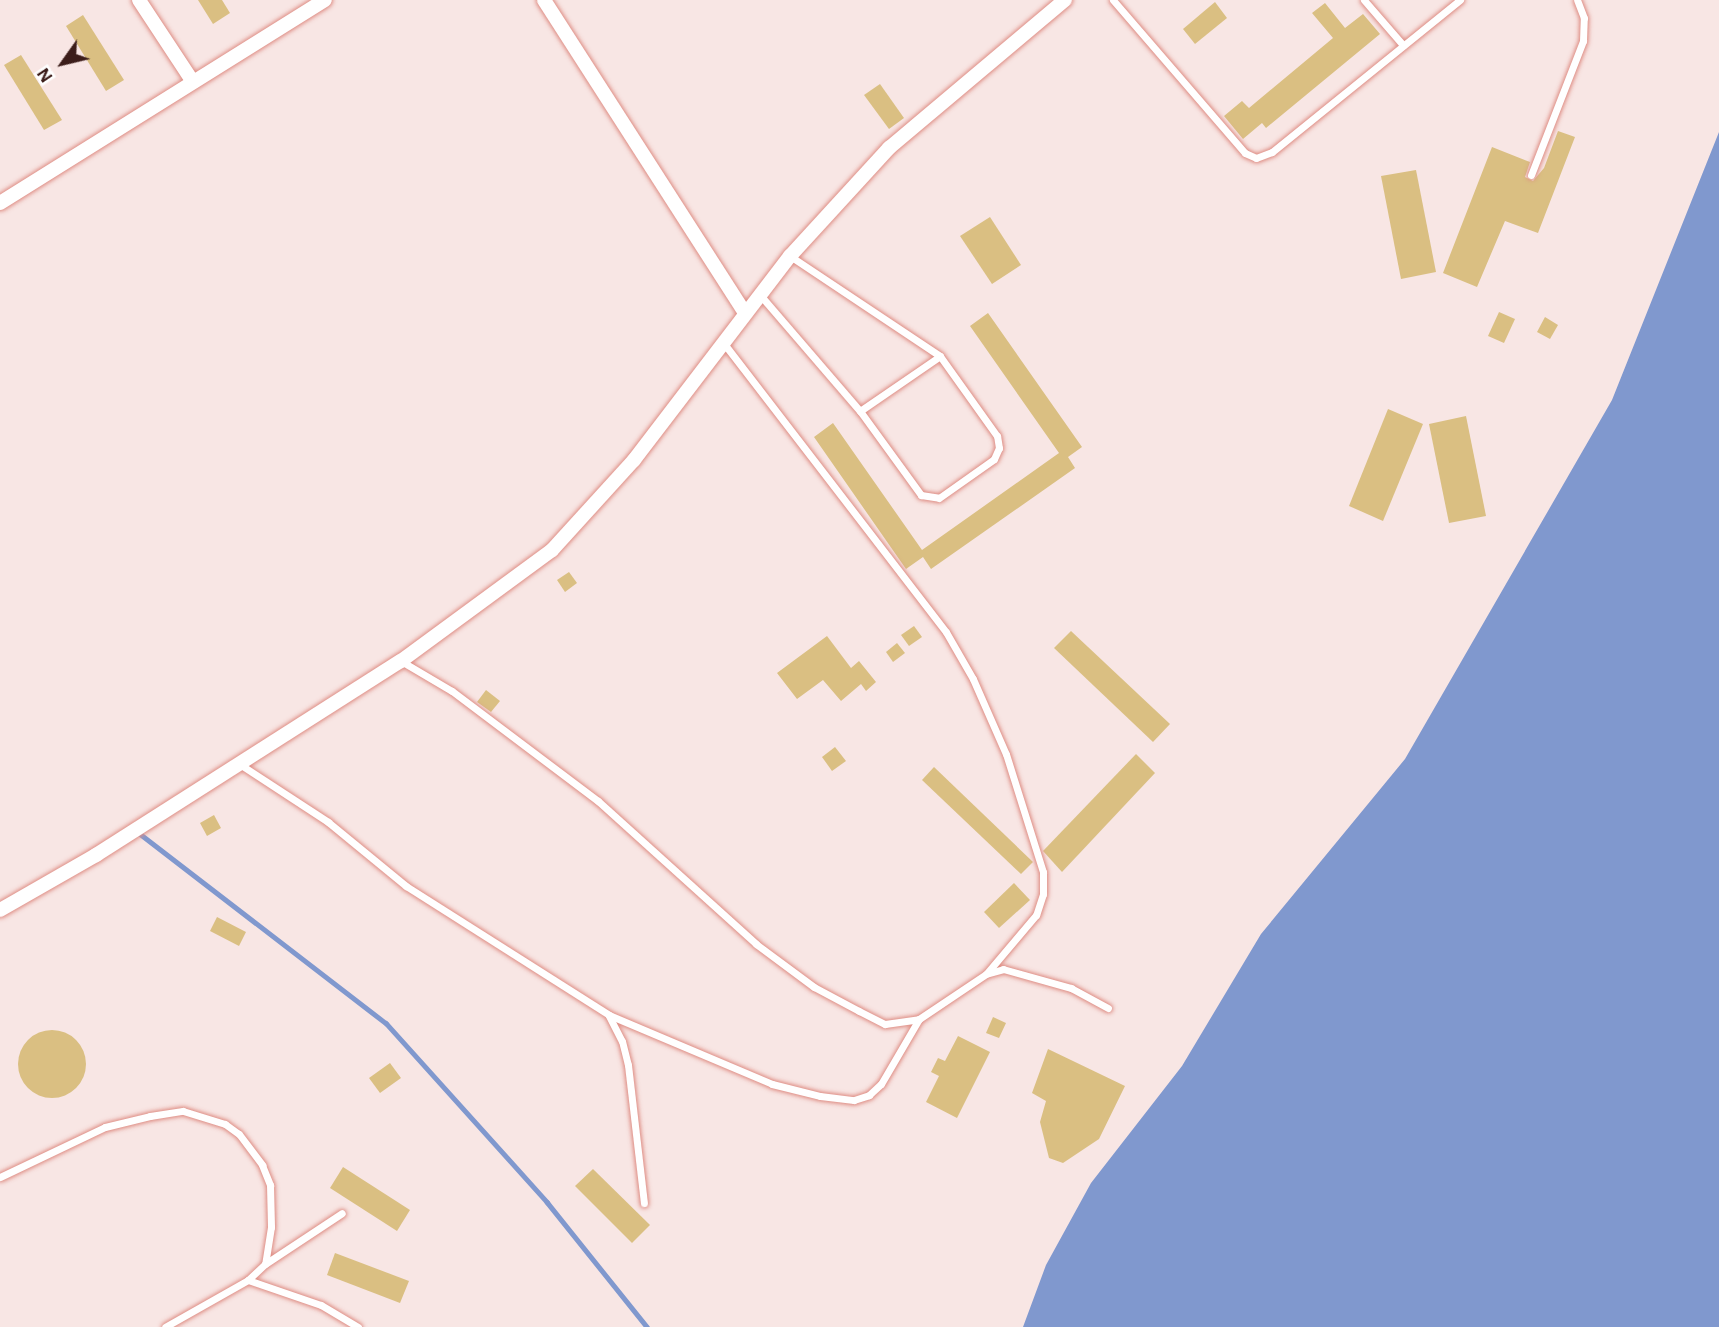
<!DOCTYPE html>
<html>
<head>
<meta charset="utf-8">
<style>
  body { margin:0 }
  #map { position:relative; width:1719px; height:1327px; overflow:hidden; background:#f8e6e4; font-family:"Alegreya Sans",sans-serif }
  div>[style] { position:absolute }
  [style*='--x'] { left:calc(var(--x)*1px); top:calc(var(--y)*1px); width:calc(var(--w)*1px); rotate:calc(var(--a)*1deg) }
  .water>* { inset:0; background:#8098ce }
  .stream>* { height:4.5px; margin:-2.25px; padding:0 2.25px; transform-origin:2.25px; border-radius:2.25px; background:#8098ce }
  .building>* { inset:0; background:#dabf82 }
  .round { border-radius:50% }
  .roads { filter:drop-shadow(0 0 2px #de8d84) drop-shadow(0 0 2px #de8d84) }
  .lane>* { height:7px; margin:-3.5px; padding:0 3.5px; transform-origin:3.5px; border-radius:3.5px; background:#fff }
  .street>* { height:14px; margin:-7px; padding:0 7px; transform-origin:7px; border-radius:7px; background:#fff }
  span { translate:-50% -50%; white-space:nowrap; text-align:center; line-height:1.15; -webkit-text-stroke:6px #fff; paint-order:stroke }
  .north { position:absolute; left:28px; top:28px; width:70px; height:70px; -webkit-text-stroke:5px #fff; paint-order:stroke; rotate:236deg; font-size:19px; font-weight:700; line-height:28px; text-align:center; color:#3c1d1a }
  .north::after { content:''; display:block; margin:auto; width:24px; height:32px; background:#3c1d1a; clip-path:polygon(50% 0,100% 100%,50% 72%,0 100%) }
</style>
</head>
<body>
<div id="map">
  <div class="water">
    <i style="clip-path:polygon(1719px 132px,1719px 1327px,1023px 1327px,1046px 1265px,1091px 1183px,1182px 1066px,1261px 934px,1405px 759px,1612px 400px)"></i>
  </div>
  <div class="stream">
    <i style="--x:139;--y:833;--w:312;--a:37.6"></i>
    <i style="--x:386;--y:1023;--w:241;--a:48"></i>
    <i style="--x:547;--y:1202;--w:160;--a:51.3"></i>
  </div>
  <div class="building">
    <i style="clip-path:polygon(198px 0,222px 0,230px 13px,213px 24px)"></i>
    <i style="clip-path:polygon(1215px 2px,1227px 18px,1195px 44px,1183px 29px)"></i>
    <i style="clip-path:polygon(1325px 3px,1345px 28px,1363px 14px,1380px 34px,1266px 128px,1262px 123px,1243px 139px,1224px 116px,1242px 101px,1249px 108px,1333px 38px,1312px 13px)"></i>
    <i style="clip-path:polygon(83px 15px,124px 80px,106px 91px,66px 26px)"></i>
    <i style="clip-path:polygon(21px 55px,62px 120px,44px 130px,4px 65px)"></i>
    <i style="clip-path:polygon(880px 84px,904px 118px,889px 129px,864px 95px)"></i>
    <i style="clip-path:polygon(1558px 131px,1575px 137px,1538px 233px,1505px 221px,1477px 287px,1443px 273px,1492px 147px,1530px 162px,1525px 177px,1533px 181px,1544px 168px)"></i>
    <i style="clip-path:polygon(1416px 170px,1436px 272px,1401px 279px,1381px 176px)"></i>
    <i style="clip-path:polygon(990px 217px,1021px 265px,992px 284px,960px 236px)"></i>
    <i style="clip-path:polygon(1499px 312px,1515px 319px,1504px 343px,1488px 336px)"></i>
    <i style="clip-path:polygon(988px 313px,1082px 447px,1068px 457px,1075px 468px,931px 569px,923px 557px,906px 569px,814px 437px,833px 423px,922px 550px,1059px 453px,970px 326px)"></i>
    <i style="clip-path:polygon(1545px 317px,1558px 325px,1550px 339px,1537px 332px)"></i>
    <i style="clip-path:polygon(1388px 409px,1423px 424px,1383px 521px,1349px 506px)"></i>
    <i style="clip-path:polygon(1466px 416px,1486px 516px,1449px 523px,1429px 424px)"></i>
    <i style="clip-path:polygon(569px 572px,577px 583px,565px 592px,557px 580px)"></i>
    <i style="clip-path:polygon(914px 626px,922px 637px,909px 646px,901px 635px)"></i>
    <i style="clip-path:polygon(1071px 631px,1170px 724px,1153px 742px,1054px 648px)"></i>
    <i style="clip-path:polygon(827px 636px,851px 668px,859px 661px,876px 682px,866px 691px,861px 684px,841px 701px,823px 680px,797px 699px,777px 673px)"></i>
    <i style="clip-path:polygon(897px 643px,905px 653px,893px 662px,886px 652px)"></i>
    <i style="clip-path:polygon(486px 690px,500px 701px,491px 712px,477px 702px)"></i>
    <i style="clip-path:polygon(835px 747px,846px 761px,832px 771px,822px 757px)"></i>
    <i style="clip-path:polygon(1136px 754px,1155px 773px,1062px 872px,1043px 851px)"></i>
    <i style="clip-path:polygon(934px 767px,1033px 862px,1021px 874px,922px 780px)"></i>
    <i style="clip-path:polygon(214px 815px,221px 828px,207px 836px,200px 823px)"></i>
    <i style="clip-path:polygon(1014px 883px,1030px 900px,999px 928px,984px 912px)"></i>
    <i style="clip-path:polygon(217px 917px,246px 932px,239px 946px,210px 931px)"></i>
    <i style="clip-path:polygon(993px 1017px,1006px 1023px,999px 1038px,986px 1033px)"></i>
    <i class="round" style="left:18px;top:1030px;width:68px;height:68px"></i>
    <i style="clip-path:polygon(958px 1036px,990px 1052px,957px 1118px,926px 1102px,939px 1076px,931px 1072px,938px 1058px,945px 1061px)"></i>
    <i style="clip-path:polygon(1048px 1049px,1125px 1086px,1099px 1139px,1063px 1163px,1049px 1158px,1040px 1122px,1046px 1101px,1032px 1093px)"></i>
    <i style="clip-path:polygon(390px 1063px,401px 1078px,380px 1093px,369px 1078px)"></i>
    <i style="clip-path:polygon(343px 1167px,410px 1210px,397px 1231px,330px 1188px)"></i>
    <i style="clip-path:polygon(593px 1169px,650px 1225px,632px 1243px,575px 1186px)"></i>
    <i style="clip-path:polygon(335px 1253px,409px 1281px,400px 1303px,327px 1275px)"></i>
  </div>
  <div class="roads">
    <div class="lane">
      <i style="--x:1113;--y:0;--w:202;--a:49.2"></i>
      <i style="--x:1245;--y:153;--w:12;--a:24"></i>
      <i style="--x:1256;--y:158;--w:17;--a:-21"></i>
      <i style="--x:1272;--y:152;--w:242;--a:-39"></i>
      <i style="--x:1364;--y:0;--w:60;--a:49.1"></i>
      <i style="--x:1531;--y:175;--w:144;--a:-68.8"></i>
      <i style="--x:1583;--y:41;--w:23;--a:-88"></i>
      <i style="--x:1584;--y:18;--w:19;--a:-111"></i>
      <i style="--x:761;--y:296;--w:152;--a:49.3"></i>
      <i style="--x:860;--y:411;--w:104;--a:54"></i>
      <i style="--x:921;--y:495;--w:18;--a:9"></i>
      <i style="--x:939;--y:498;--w:67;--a:-35.3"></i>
      <i style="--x:994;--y:459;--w:12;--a:-66"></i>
      <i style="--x:999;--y:448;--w:12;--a:-99"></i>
      <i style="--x:997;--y:436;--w:98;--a:-125.5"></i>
      <i style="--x:940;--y:356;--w:180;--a:-146.3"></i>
      <i style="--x:722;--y:341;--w:367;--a:52.4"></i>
      <i style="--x:946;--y:632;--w:54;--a:60.1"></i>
      <i style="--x:973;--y:679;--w:82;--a:66.3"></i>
      <i style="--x:1006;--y:754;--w:124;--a:72.6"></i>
      <i style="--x:1043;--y:872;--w:22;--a:90"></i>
      <i style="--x:1043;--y:894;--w:22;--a:108"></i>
      <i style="--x:1036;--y:915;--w:76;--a:130.2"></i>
      <i style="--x:860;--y:411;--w:97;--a:-34.5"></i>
      <i style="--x:401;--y:661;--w:59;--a:30.5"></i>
      <i style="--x:452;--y:691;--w:183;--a:37"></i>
      <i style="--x:598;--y:801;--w:213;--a:42.1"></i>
      <i style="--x:756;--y:944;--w:72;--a:36.6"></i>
      <i style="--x:814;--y:987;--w:51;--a:28.1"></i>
      <i style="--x:859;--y:1011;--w:29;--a:27"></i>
      <i style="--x:885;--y:1024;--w:34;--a:-8"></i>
      <i style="--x:919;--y:1019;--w:81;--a:-33.9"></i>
      <i style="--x:986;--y:974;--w:18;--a:-16"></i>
      <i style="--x:1003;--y:969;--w:71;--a:15.6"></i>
      <i style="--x:1071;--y:988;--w:42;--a:28.4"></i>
      <i style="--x:238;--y:763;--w:108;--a:33.2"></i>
      <i style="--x:328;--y:822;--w:101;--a:39.4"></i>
      <i style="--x:406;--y:886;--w:241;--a:32.4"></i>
      <i style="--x:609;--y:1015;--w:177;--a:22.9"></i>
      <i style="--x:772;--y:1084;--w:49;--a:14"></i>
      <i style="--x:820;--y:1096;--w:34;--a:7"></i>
      <i style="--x:854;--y:1100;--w:16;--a:-18"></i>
      <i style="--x:869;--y:1095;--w:16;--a:-43"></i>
      <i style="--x:881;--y:1084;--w:75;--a:-59.7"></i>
      <i style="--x:609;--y:1016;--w:28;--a:63"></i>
      <i style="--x:622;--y:1041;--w:25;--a:76"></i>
      <i style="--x:628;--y:1065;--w:139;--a:83.4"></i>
      <i style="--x:0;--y:1177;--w:116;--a:-25.5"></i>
      <i style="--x:105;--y:1127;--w:46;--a:-13.7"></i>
      <i style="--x:150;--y:1116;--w:33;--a:-9"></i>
      <i style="--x:183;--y:1111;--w:44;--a:17.2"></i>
      <i style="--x:225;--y:1124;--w:17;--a:36"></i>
      <i style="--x:239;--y:1134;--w:39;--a:53"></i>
      <i style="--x:262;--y:1165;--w:22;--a:68"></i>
      <i style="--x:270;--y:1185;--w:42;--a:88.6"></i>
      <i style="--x:271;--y:1227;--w:37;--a:99"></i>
      <i style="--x:265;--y:1264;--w:23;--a:137"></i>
      <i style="--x:248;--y:1280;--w:95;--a:150.5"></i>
      <i style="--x:265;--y:1264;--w:92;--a:-33.5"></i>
      <i style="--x:248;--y:1280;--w:77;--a:18.9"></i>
      <i style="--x:321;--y:1305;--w:43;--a:30.7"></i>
    </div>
    <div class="street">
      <i style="--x:139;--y:0;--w:98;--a:56.6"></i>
      <i style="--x:544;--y:0;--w:371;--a:57.3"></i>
      <i style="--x:0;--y:203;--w:383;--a:-32"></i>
      <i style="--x:0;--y:910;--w:111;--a:-29.8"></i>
      <i style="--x:96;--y:855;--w:361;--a:-32.5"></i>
      <i style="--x:401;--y:661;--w:187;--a:-36.3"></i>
      <i style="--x:552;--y:550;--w:122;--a:-47.7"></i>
      <i style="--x:634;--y:460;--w:257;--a:-52.6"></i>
      <i style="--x:790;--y:256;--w:147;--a:-47.5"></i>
      <i style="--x:889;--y:148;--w:230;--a:-40.1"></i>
    </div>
  </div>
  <div class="north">N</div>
</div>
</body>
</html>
